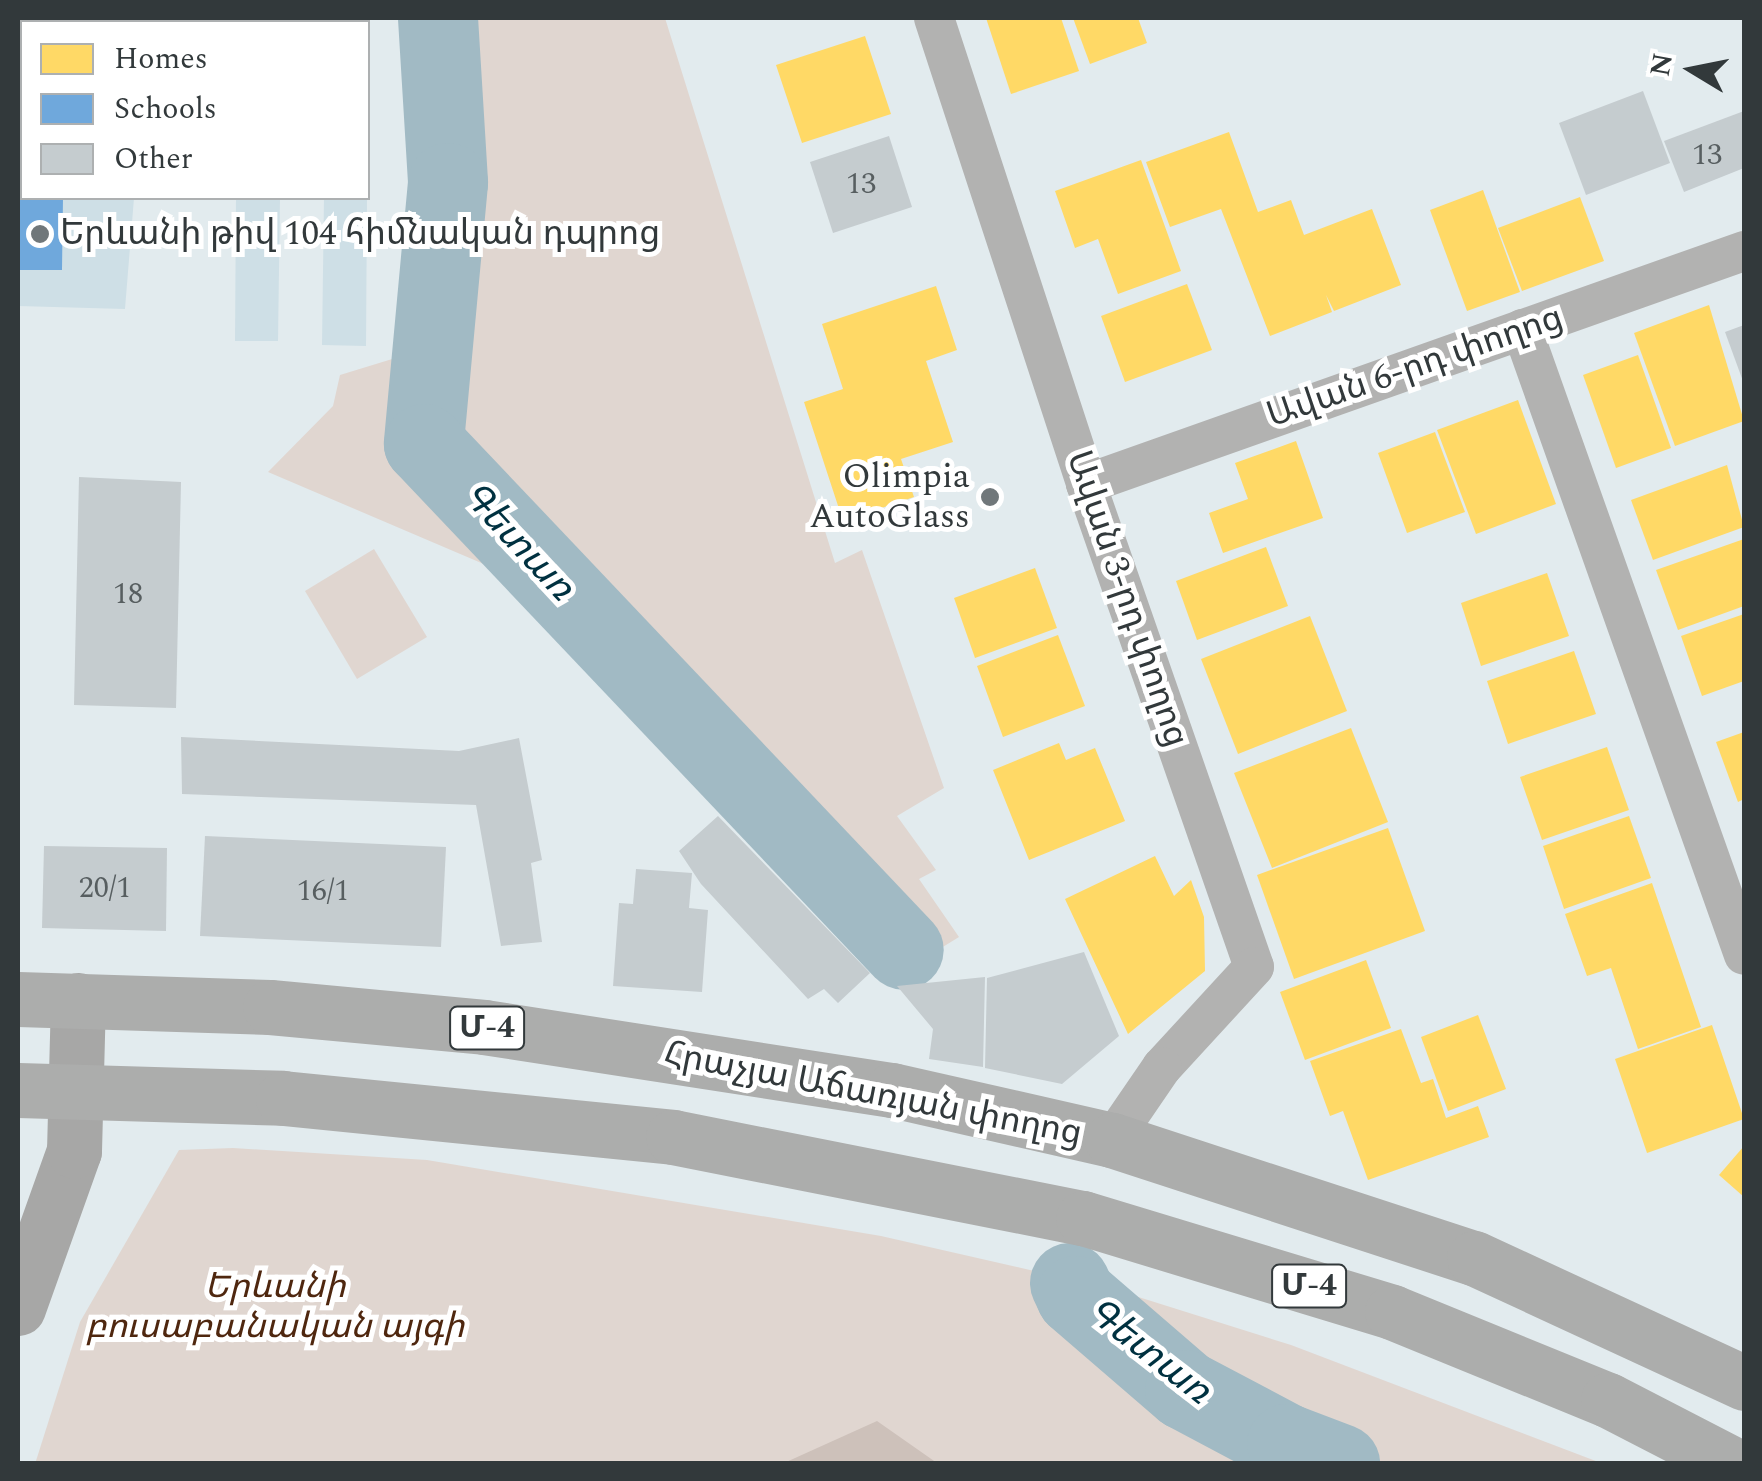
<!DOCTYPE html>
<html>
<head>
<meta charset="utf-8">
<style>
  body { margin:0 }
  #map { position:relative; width:1762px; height:1481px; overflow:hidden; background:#e2ebee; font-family:Spectral,"Noto Sans Armenian",serif }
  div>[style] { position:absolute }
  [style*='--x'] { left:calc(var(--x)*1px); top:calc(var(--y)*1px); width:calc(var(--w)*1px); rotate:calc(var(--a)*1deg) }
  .built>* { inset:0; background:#cedfe6 }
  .green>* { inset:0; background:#e0d6d0 }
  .forest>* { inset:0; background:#cdc1ba }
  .homes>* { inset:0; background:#ffd966 }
  .schools>* { inset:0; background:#6fa8dc }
  .river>* { height:80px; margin:-40px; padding:0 40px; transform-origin:40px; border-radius:40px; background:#a1bac4 }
  .building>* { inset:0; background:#c5cccf }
  .minor>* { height:40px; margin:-20px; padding:0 20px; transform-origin:20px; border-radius:20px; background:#b2b2b1 }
  .secondary>* { height:55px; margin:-27.5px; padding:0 27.5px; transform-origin:27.5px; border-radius:27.5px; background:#a7a7a6 }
  .trunk>* { height:55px; margin:-27.5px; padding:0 27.5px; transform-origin:27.5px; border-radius:27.5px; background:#acadac }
  .dots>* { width:28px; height:28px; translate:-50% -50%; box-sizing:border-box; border:5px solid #fff; border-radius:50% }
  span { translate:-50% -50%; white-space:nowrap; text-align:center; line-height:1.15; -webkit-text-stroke:10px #fff; paint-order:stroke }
  .number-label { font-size:30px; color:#575e60 }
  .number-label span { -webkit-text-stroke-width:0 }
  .shield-label span { padding:2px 8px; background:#fff; border:2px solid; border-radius:8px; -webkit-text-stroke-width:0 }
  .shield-label { font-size:32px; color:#32393b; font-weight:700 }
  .poi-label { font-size:35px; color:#32393b }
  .left { translate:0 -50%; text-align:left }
  .right { translate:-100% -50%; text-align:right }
  .street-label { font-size:35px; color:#32393b }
  .park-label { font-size:35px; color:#4f270f; font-style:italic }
  .water-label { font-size:38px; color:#003140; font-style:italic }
  .frame { position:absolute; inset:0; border:20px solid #32393b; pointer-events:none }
  .legend { position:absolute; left:20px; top:20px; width:350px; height:180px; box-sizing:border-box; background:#fff; border:2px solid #adb0b1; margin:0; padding:12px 18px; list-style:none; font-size:30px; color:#32393b }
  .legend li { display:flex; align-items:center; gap:20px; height:50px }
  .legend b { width:50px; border:2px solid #adb0b1 }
  .north { position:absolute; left:1642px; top:20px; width:100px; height:100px; -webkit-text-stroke:8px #fff; paint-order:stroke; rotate:280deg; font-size:28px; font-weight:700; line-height:40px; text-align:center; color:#32393b }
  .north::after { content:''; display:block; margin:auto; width:35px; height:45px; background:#32393b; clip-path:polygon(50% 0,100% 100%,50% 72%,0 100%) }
</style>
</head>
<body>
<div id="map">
  <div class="built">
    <i style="clip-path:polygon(18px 18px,149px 18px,22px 22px,22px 198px,134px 198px,125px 309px,18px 306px)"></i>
    <i style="clip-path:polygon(236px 198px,280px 198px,278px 341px,235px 341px)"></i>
    <i style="clip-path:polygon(324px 198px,367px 198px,366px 346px,322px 345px)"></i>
  </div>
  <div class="green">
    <i style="clip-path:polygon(476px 18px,665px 18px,835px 563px,862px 550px,944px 788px,897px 816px,936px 870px,919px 879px,959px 937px,894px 977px,526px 582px,268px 472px,333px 406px,340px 375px,451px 341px,476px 202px)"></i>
    <i style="clip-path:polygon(374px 549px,427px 637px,357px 679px,305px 591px)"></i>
    <i style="clip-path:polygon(233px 1148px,427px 1160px,881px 1236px,1113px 1289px,1291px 1345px,1601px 1463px,35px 1464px,80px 1322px,179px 1150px)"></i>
  </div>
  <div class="forest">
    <i style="clip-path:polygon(877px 1421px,937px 1463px,784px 1463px)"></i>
  </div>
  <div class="homes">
    <i style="clip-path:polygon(986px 18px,1061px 18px,1079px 71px,1011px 94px)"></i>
    <i style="clip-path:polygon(1073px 18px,1138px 18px,1147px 43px,1090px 64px)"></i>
    <i style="clip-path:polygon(865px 36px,891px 114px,802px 143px,776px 65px)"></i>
    <i style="clip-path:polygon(1229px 132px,1258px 212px,1291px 200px,1304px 235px,1372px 209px,1401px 285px,1334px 311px,1326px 295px,1332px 312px,1270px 336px,1221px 209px,1170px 227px,1146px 162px)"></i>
    <i style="clip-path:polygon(1141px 160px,1181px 271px,1118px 294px,1098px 239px,1075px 248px,1055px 191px)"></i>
    <i style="clip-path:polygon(1483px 190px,1520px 292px,1467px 311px,1430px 210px)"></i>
    <i style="clip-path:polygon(1580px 197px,1604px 261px,1522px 291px,1498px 228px)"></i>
    <i style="clip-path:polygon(1187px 284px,1212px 350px,1125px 382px,1101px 316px)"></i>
    <i style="clip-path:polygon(936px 286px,957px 350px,926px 361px,953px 442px,901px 459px,914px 497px,843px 521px,804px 402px,843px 389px,822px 324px)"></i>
    <i style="clip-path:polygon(1709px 305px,1744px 421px,1675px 446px,1634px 333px)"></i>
    <i style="clip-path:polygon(1638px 355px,1671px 448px,1616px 468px,1583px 375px)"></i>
    <i style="clip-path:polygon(1518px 400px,1556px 504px,1476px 534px,1437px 430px)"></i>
    <i style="clip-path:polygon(1435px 432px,1465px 512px,1407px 533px,1378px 453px)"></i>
    <i style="clip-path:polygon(1296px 441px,1323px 518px,1223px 553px,1209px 513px,1248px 499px,1235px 463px)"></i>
    <i style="clip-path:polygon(1727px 465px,1744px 527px,1653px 560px,1631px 500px)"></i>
    <i style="clip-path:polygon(1744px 539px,1744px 606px,1678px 630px,1656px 570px)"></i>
    <i style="clip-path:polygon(1266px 547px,1288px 606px,1197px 640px,1176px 581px)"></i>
    <i style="clip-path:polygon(1035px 568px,1057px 628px,975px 658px,954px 598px)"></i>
    <i style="clip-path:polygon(1547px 573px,1569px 636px,1481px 666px,1461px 603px)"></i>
    <i style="clip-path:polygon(1744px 614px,1744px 681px,1702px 696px,1681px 636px)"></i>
    <i style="clip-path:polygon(1310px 616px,1347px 711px,1238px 754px,1201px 659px)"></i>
    <i style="clip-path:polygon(1058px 635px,1085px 706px,1003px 737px,977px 666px)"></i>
    <i style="clip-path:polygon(1574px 651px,1596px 714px,1508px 744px,1487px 681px)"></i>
    <i style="clip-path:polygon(1351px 728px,1388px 822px,1272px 868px,1234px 773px)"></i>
    <i style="clip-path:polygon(1744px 732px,1744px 799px,1738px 802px,1716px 742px)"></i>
    <i style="clip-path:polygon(1059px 743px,1066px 760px,1095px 748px,1125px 821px,1029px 860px,993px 770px)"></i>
    <i style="clip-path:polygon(1607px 747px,1629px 810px,1542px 840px,1520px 777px)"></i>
    <i style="clip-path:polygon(1629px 816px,1651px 878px,1564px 909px,1543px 846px)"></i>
    <i style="clip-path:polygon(1388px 828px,1425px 931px,1294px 979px,1257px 875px)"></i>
    <i style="clip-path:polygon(1155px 856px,1174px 896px,1191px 880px,1204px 917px,1205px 971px,1128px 1034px,1065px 899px)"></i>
    <i style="clip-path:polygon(1652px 883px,1701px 1027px,1638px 1049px,1611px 968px,1587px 976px,1565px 914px)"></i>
    <i style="clip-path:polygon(1366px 960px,1391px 1028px,1305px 1060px,1280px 992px)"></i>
    <i style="clip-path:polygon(1478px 1015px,1506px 1089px,1448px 1111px,1421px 1037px)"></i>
    <i style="clip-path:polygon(1712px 1025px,1744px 1119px,1647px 1153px,1615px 1059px)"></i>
    <i style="clip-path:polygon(1401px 1029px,1421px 1083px,1433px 1079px,1446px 1118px,1478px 1106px,1489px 1137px,1368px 1180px,1343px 1111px,1330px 1116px,1310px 1061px)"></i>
    <i style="clip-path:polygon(1744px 1146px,1744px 1197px,1719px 1175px)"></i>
  </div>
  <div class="schools">
    <i style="clip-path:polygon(18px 18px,71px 18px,22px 22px,22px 102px)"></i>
    <i style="clip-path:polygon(18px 186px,22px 198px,63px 198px,62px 270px,18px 270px)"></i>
  </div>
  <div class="river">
    <i style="--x:438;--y:18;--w:165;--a:86.5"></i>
    <i style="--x:448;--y:183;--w:262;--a:95.3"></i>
    <i style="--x:424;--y:444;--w:697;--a:46.51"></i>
    <i style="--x:1070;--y:1283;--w:14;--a:65"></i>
    <i style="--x:1076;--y:1296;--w:144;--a:40.8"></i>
    <i style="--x:1185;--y:1390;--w:115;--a:27.9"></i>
    <i style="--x:1287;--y:1444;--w:57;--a:20.7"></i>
  </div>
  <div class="building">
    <i style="clip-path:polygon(1643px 91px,1670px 163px,1586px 195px,1559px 123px)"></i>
    <i style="clip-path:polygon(1744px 111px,1744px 168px,1684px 192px,1664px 141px)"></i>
    <i style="clip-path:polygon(889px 136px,912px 207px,833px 233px,810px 162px)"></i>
    <i style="clip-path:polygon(1744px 325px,1744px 384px,1725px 332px)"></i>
    <i style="clip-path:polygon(79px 477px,181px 482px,176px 708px,74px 705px)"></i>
    <i style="clip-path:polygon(181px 737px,459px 751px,519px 738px,542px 860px,531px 863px,542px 942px,501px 946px,476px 805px,182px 794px)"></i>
    <i style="clip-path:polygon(718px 816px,870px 973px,838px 1003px,824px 989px,808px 999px,701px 884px,679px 851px)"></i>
    <i style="clip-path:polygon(205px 836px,446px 847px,441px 947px,200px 936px)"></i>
    <i style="clip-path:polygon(44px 846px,167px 848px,166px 931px,42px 928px)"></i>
    <i style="clip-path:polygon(636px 869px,692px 873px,689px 908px,708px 910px,702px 992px,613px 986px,619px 903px,633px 904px)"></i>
    <i style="clip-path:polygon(1084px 952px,1119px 1036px,1062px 1084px,985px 1068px,987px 978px)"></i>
    <i style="clip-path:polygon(985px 977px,983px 1067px,929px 1059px,933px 1029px,897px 986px)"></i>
  </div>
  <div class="minor">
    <i style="--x:934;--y:18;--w:490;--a:71.9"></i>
    <i style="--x:1086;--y:484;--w:511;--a:70.82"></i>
    <i style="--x:1254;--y:967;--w:136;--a:132.6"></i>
    <i style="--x:1162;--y:1067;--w:88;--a:124.4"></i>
    <i style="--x:1522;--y:329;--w:664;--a:70.47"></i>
    <i style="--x:1086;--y:484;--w:698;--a:-19.5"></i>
  </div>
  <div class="secondary">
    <i style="--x:18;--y:1308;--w:167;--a:-70.4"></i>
    <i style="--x:74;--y:1151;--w:151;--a:-88.5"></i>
  </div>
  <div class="trunk">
    <i style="--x:18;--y:999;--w:252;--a:1.8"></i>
    <i style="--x:270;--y:1007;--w:215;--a:5.3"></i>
    <i style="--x:484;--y:1027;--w:413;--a:8.8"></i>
    <i style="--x:892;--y:1090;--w:226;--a:12.8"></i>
    <i style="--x:1112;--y:1140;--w:381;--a:18.1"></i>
    <i style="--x:1474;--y:1258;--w:298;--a:24.8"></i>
    <i style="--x:18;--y:1090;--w:265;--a:1.7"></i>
    <i style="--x:283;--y:1098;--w:392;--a:5.7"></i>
    <i style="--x:673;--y:1137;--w:418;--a:11.2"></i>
    <i style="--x:1083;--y:1218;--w:323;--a:16.9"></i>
    <i style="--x:1392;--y:1312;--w:233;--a:22.2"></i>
    <i style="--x:1608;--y:1400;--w:140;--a:27.3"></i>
  </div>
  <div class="dots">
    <i style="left:40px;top:234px;background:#70777a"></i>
    <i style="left:990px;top:497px;background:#70777a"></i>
  </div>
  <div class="number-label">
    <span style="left:1707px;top:155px">13</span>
    <span style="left:861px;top:184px">13</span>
    <span style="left:128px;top:594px">18</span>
    <span style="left:105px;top:888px">20/1</span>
    <span style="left:323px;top:891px">16/1</span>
  </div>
  <div class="shield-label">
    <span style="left:487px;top:1028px">Մ-4</span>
    <span style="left:1309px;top:1286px">Մ-4</span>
  </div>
  <div class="poi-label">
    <span class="left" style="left:60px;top:234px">Երևանի թիվ 104 հիմնական դպրոց</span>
    <span class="right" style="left:970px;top:497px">Olimpia<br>AutoGlass</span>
  </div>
  <div class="street-label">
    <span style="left:1415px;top:367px;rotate:-19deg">Ավան 6-րդ փողոց</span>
    <span style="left:1127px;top:599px;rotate:71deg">Ավան 3-րդ փողոց</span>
    <span style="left:873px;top:1094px;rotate:11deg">Հրաչյա Աճառյան փողոց</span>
  </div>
  <div class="park-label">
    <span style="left:275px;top:1307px">Երևանի<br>բուսաբանական այգի</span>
  </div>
  <div class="water-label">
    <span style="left:517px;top:542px;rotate:47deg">Գետառ</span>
    <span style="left:1148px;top:1352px;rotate:38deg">Գետառ</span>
  </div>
  <div class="frame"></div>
  <ul class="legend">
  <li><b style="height:28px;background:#ffd966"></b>Homes</li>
  <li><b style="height:28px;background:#6fa8dc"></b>Schools</li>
  <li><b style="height:28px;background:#c5cccf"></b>Other</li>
  </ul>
  <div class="north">N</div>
</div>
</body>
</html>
